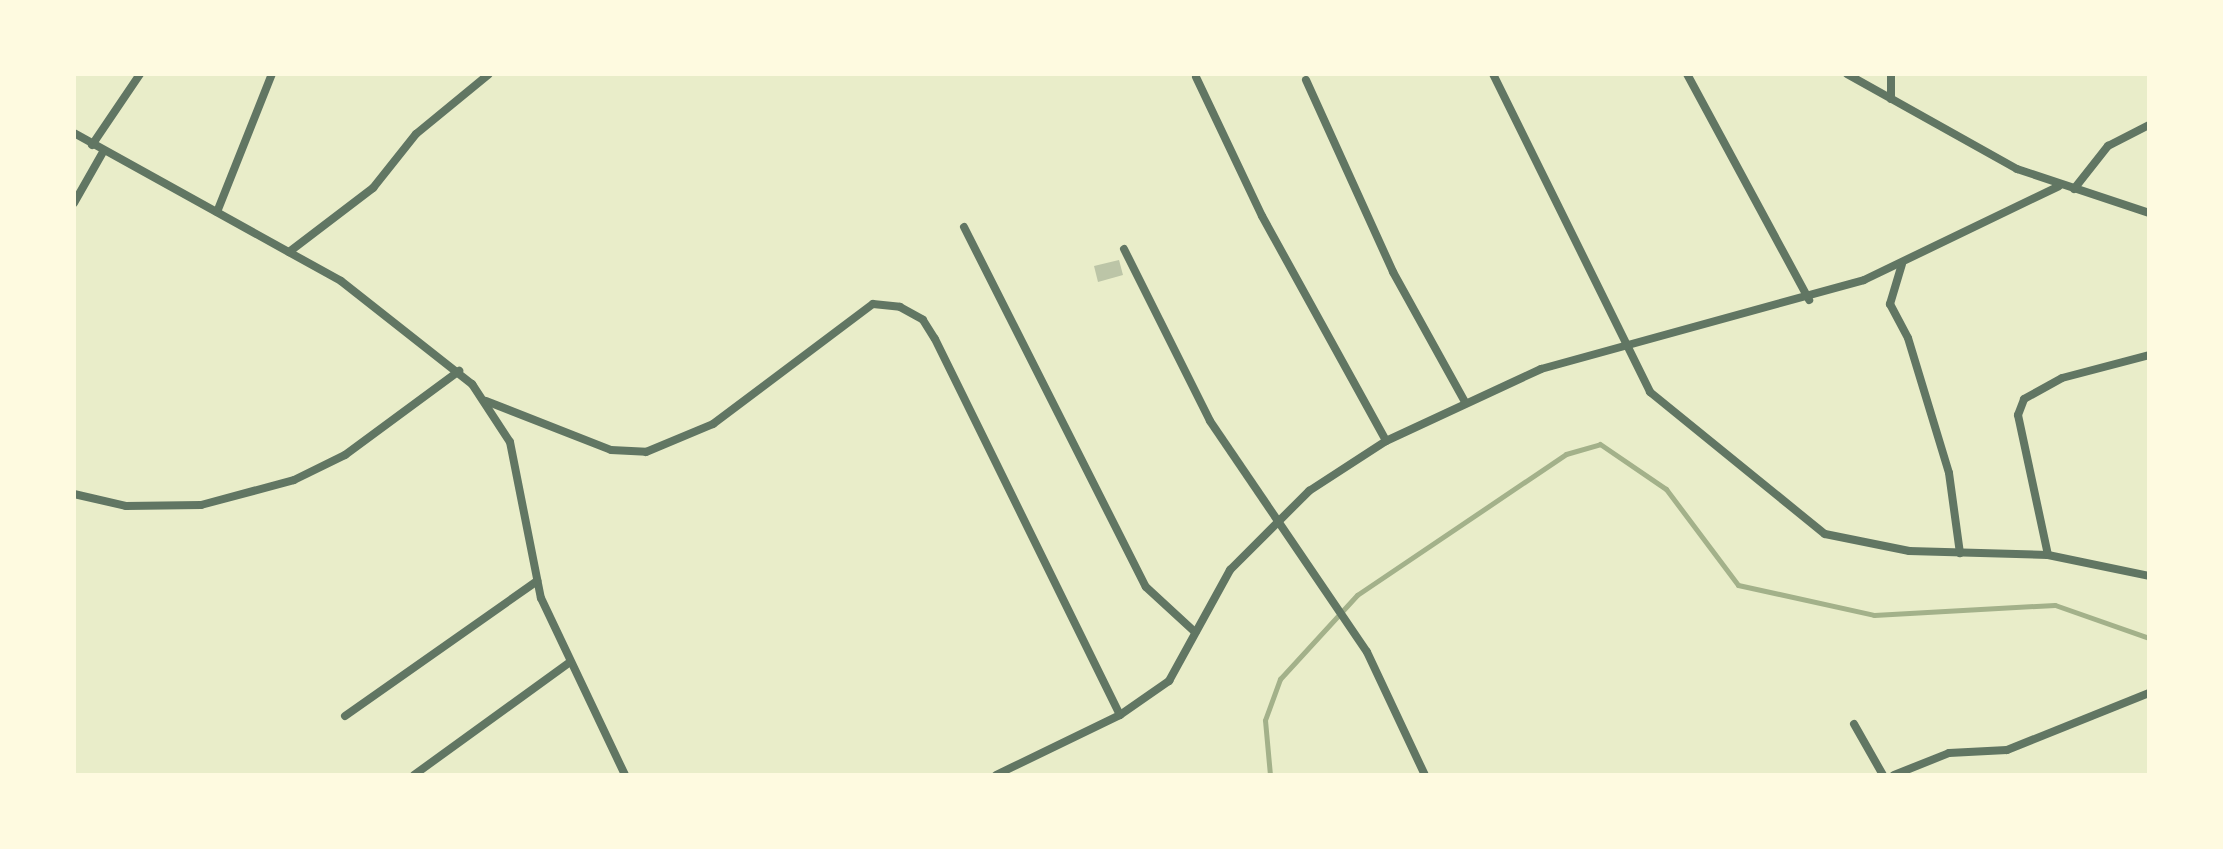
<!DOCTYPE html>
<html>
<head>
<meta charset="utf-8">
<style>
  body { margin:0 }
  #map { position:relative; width:2223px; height:849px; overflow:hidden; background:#e9edc9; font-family:Rubik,sans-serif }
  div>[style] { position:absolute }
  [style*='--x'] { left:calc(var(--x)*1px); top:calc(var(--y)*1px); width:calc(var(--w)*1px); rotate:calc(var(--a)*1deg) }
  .stream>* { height:5px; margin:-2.5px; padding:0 2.5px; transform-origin:2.5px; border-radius:2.5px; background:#a3b18a }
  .building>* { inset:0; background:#bcc5a7 }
  .minor>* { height:8px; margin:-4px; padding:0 4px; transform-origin:4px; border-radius:4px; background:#617663 }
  span { translate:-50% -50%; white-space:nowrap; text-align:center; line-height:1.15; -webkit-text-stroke:6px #fefae0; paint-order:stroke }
  .frame { position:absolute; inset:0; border:76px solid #fefae0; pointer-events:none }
</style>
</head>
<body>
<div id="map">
  <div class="stream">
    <i style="--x:1270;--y:775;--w:55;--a:-95.2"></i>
    <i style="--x:1265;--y:720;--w:44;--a:-69.9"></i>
    <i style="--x:1280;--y:679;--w:114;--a:-47.5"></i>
    <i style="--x:1357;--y:595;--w:252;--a:-34"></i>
    <i style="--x:1566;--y:454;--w:35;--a:-16"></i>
    <i style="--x:1600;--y:444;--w:80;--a:34.3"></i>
    <i style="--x:1666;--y:489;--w:120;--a:53.1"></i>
    <i style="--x:1738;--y:585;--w:139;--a:12.4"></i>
    <i style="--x:1874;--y:615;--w:181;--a:-3.2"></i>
    <i style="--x:2055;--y:605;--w:100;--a:19.3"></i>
  </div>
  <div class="building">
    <i style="clip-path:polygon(1119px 260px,1123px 275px,1098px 282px,1094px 266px)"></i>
  </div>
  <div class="minor">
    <i style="--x:1493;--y:74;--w:355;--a:63.7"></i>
    <i style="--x:1650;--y:392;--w:225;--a:39.1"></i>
    <i style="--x:1825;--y:534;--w:86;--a:11.4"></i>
    <i style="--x:1909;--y:551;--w:139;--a:1.6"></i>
    <i style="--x:2048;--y:555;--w:103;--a:11.7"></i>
    <i style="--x:1687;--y:74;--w:257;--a:61.6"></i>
    <i style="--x:1847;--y:74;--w:195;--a:29.2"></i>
    <i style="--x:2017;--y:169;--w:139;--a:18.4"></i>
    <i style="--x:1891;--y:74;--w:25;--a:90"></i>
    <i style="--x:1196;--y:77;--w:154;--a:64.6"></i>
    <i style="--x:1262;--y:216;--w:257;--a:61.1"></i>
    <i style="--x:1306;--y:80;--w:211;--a:65.6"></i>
    <i style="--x:1393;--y:272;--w:149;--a:61"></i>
    <i style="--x:74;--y:133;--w:305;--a:29"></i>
    <i style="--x:341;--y:281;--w:167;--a:38.2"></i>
    <i style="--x:472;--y:384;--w:69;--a:56.8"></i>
    <i style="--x:510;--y:442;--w:159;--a:78.8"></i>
    <i style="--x:541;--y:598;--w:196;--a:64.6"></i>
    <i style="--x:92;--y:145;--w:86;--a:-55.9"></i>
    <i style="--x:2074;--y:189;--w:55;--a:-51.7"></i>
    <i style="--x:2108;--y:146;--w:46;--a:-27.1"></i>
    <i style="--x:74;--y:203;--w:59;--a:-60.4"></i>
    <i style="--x:217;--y:212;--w:149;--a:-68.3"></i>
    <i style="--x:964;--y:227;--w:403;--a:63.2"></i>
    <i style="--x:1146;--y:587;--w:67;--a:42.6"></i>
    <i style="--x:1124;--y:249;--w:192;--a:63.4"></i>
    <i style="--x:1210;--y:421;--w:279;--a:55.8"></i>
    <i style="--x:1367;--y:652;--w:136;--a:64.8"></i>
    <i style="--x:289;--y:252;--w:106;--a:-37.3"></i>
    <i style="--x:373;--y:188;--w:69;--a:-51.5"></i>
    <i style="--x:416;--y:134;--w:94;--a:-39.4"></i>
    <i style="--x:1902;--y:264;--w:42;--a:106.7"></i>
    <i style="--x:1890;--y:304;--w:38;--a:62"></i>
    <i style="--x:1908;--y:338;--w:141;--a:73.1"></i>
    <i style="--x:1949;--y:473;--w:81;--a:82.2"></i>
    <i style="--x:486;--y:401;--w:134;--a:21.4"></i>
    <i style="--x:611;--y:450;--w:35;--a:3"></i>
    <i style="--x:646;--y:452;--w:73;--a:-22.7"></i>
    <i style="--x:713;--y:424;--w:200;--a:-36.9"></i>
    <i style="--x:873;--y:304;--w:27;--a:6"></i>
    <i style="--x:900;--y:307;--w:26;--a:29"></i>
    <i style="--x:923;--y:320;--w:22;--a:58"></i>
    <i style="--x:935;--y:339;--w:419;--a:63.8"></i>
    <i style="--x:74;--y:494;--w:53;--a:13"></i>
    <i style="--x:126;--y:506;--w:75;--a:-0.8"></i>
    <i style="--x:201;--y:505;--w:96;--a:-15"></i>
    <i style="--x:294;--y:480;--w:57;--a:-26.1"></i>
    <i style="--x:345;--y:455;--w:142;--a:-36.4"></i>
    <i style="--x:2048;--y:555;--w:143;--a:-102.1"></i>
    <i style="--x:2018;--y:415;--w:17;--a:-69"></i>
    <i style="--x:2024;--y:399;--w:43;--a:-28.9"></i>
    <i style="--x:2062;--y:378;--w:90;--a:-14.8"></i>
    <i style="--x:345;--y:716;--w:235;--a:-35.1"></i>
    <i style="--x:1854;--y:724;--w:59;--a:60.4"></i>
    <i style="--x:414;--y:775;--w:191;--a:-35.9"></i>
    <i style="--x:996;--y:775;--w:138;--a:-25.8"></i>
    <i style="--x:1120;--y:715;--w:60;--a:-34.8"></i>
    <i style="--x:1169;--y:681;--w:127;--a:-61.2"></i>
    <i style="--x:1230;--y:570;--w:112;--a:-45"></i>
    <i style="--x:1309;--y:491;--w:92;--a:-33"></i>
    <i style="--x:1386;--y:441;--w:171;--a:-24.9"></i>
    <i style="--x:1541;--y:369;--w:335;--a:-15.4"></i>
    <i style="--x:1864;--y:280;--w:216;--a:-25.7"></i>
    <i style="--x:1894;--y:775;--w:59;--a:-21.8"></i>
    <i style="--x:1949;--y:753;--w:58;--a:-3"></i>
    <i style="--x:2007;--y:750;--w:153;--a:-21.9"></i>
  </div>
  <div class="frame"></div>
</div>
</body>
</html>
